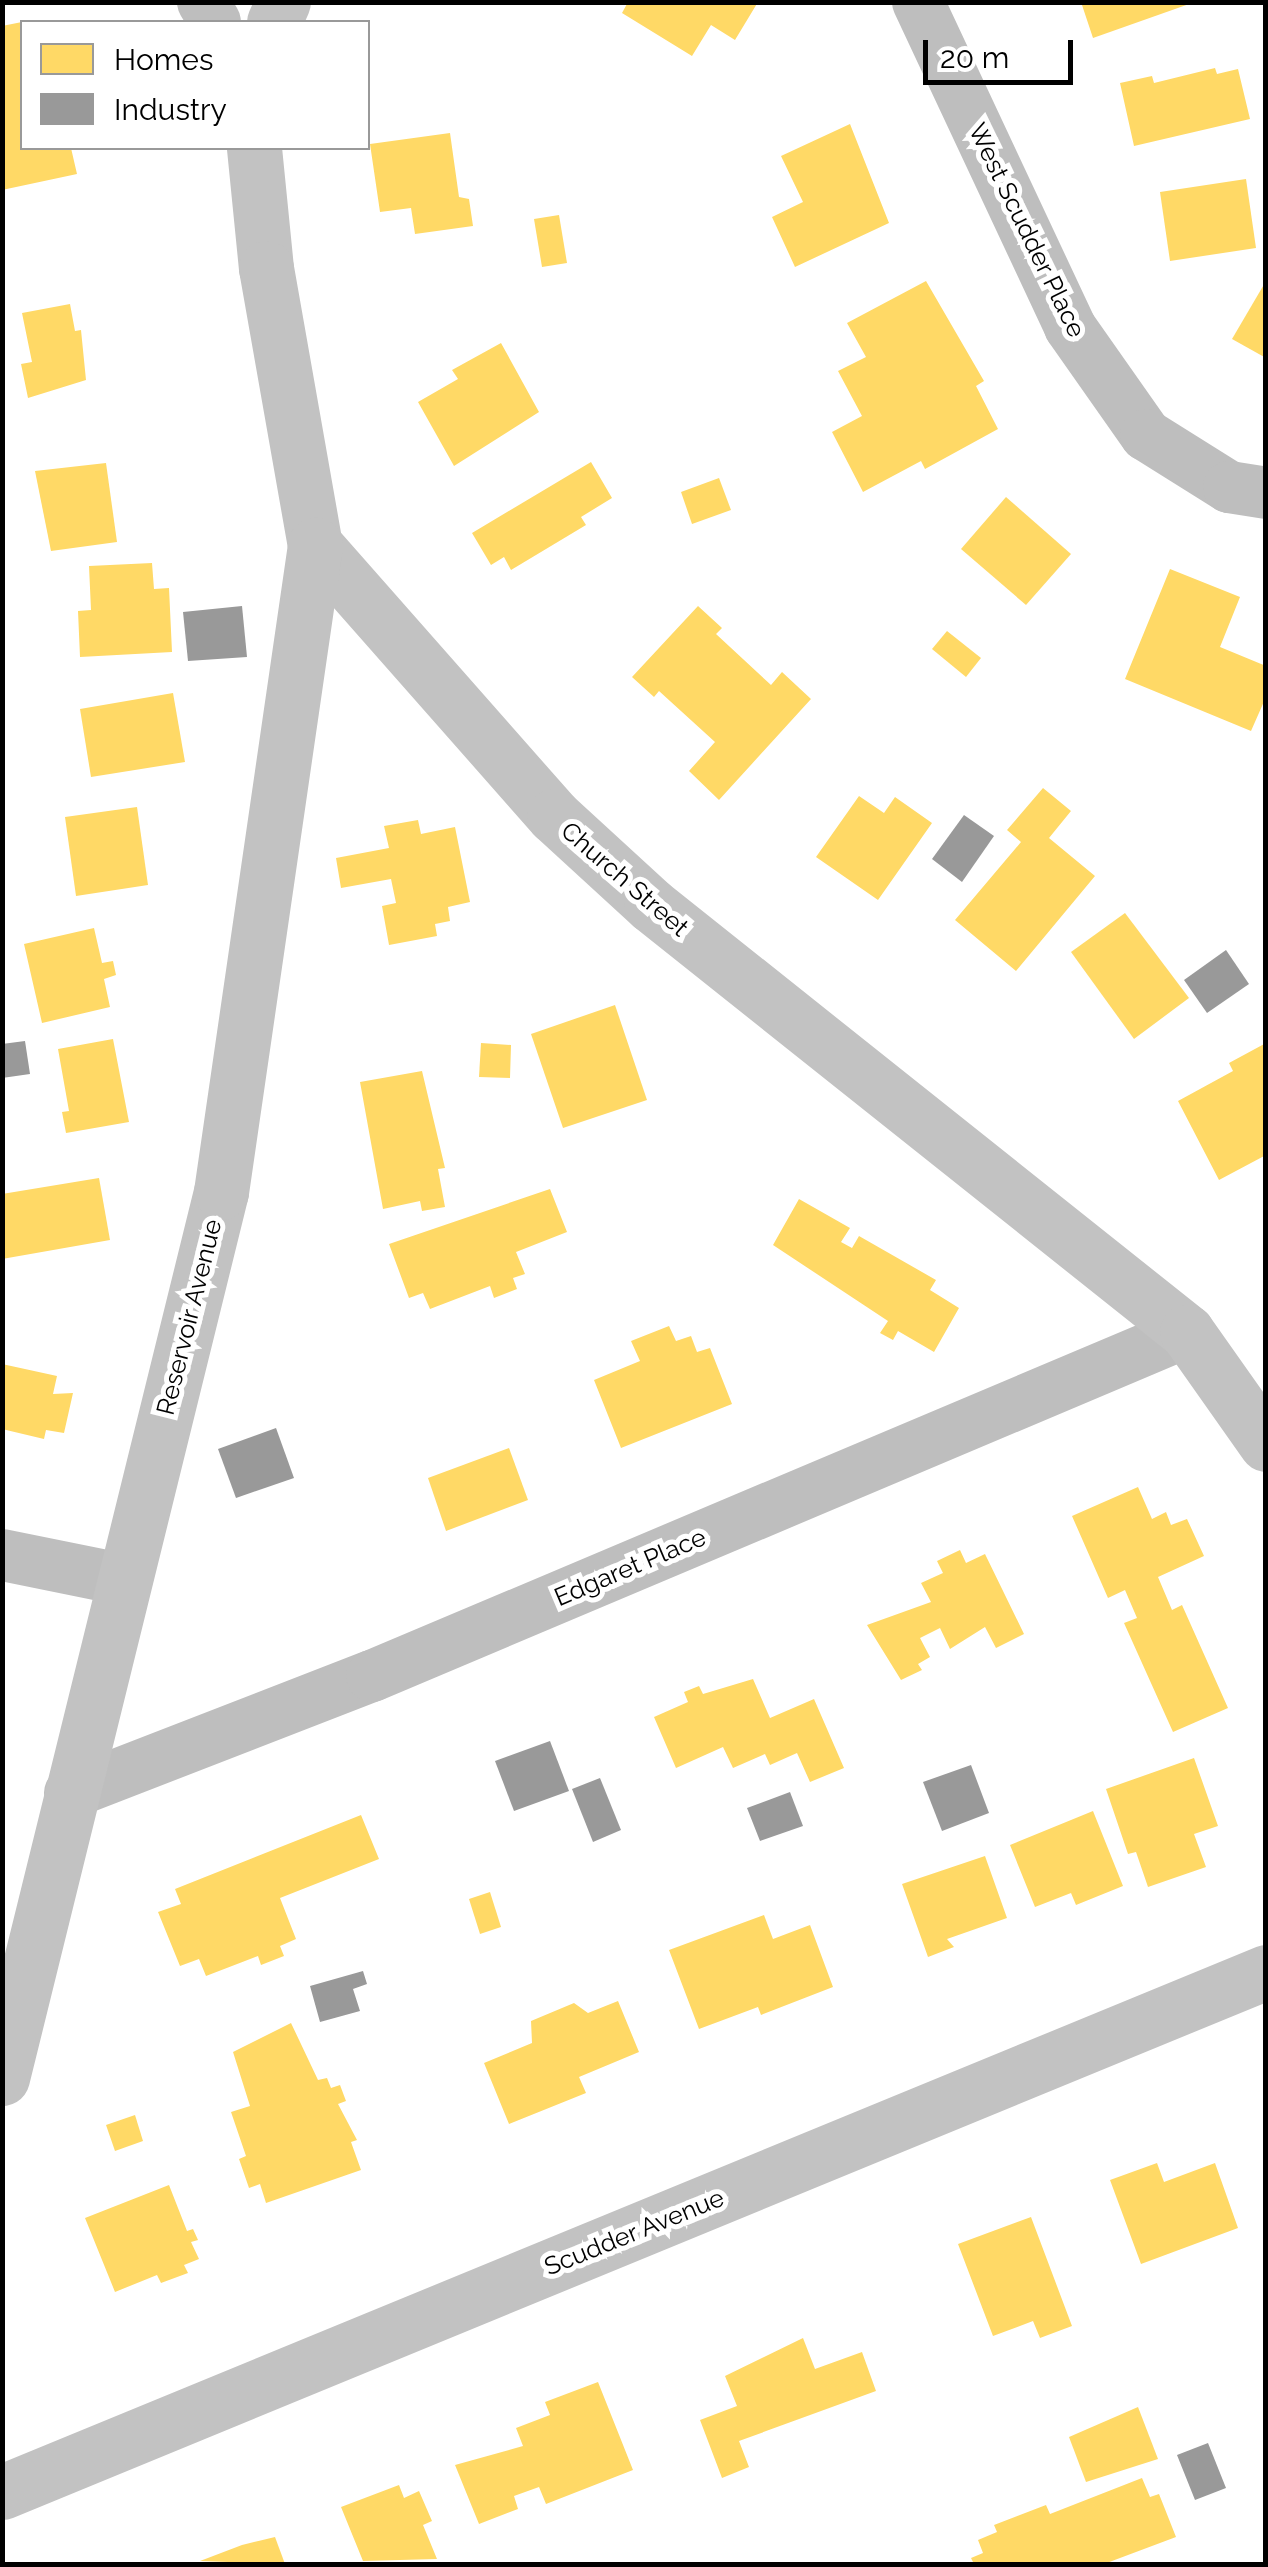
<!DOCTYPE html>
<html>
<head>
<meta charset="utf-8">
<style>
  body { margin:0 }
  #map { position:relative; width:1268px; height:2567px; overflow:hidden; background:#fff; font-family:Raleway,sans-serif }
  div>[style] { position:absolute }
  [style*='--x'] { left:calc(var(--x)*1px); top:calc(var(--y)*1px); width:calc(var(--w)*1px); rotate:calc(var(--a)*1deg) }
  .homes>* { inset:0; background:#ffd966 }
  .industry>* { inset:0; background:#999 }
  .street>* { height:52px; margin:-26px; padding:0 26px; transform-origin:26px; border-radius:26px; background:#bebebe }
  .secondary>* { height:55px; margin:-27.5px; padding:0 27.5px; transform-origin:27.5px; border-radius:27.5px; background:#c2c2c2 }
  span { translate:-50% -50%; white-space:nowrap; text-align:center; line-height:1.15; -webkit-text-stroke:10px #fff; paint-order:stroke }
  .street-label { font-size:25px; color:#000 }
  .frame { position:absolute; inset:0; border:5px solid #000; pointer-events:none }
  .legend { position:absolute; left:20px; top:20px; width:350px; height:130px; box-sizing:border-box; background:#fff; border:2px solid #999; margin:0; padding:12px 18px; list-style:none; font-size:30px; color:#000 }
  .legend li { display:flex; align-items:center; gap:20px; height:50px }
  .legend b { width:50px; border:2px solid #999 }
  .scale { position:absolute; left:923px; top:40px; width:150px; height:45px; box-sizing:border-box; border:5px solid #000; border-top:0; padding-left:12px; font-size:30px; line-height:35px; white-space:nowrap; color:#000; -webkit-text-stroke:8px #fff; paint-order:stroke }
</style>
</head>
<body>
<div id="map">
  <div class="homes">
    <i style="clip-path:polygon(628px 2px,758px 2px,735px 40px,711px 25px,692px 56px,622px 13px)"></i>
    <i style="clip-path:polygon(1081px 2px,1192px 2px,1192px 3px,1093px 38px)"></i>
    <i style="clip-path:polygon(22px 22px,22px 148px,71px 148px,77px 174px,2px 190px,2px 26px)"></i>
    <i style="clip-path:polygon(1215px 68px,1217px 74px,1238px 69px,1250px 119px,1134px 146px,1120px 83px,1152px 76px,1154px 83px)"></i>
    <i style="clip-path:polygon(850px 124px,889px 223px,795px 267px,772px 217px,803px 202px,781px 156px)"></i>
    <i style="clip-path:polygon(450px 133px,459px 197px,469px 199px,473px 226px,415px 234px,411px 208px,380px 212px,370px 144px)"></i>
    <i style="clip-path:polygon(1246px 179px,1256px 248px,1170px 261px,1160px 192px)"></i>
    <i style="clip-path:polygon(559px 215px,567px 263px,542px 267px,534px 219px)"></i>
    <i style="clip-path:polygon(926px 281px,984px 381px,976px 386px,998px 429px,925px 469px,921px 461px,863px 492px,832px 432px,862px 416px,838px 371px,866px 357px,847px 323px)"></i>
    <i style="clip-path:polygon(1266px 281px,1266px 358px,1232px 339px)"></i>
    <i style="clip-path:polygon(70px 304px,75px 331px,81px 330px,86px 380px,28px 398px,21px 364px,32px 362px,22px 313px)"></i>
    <i style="clip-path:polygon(501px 343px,539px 412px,454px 466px,418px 402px,458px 379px,452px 370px)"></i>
    <i style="clip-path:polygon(591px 462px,612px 498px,581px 517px,586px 525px,511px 570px,504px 557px,491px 565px,472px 533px)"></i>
    <i style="clip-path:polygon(106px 463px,117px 542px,51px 551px,35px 471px)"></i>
    <i style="clip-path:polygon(719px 478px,731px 510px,692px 524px,681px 492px)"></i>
    <i style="clip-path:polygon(1006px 497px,1071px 554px,1026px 605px,961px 549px)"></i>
    <i style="clip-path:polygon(152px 563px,154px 589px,169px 588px,172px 652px,80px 657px,78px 611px,91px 610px,89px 566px)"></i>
    <i style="clip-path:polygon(1170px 569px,1240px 597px,1220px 647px,1266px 666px,1266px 697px,1251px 731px,1125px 679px)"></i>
    <i style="clip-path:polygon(698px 606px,722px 628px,716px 634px,771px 685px,782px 672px,811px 699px,719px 800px,689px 771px,715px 742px,659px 691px,654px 697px,632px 677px)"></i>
    <i style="clip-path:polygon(947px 631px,981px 658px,966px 677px,932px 649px)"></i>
    <i style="clip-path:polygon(173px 693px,185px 762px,91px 777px,80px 709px)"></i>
    <i style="clip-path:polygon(1043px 788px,1071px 811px,1049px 838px,1095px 876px,1016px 971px,955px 920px,1021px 842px,1007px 830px)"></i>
    <i style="clip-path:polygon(859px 796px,884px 813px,895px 797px,932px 823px,878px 900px,816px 857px)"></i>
    <i style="clip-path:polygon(137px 807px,148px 885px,76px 896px,65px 817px)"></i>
    <i style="clip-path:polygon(418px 820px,421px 834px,455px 827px,470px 902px,448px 907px,450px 921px,435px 924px,437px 936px,389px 945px,382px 906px,396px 903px,391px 879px,341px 888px,336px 858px,389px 848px,384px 826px)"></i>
    <i style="clip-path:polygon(1125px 913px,1189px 998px,1134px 1039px,1071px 952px)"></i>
    <i style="clip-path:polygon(94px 928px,102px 963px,113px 961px,116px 975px,104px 979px,110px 1007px,42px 1023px,24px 944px)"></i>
    <i style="clip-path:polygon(615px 1005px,647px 1100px,563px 1128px,531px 1034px)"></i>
    <i style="clip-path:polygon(113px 1039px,129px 1122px,66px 1133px,62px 1112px,69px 1111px,58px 1049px)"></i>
    <i style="clip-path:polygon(481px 1043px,511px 1045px,510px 1078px,479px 1077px)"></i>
    <i style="clip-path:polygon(1266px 1043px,1266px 1155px,1219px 1180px,1178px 1101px,1233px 1071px,1229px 1063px)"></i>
    <i style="clip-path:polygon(422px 1071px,445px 1168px,438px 1169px,445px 1207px,422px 1211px,420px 1201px,383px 1209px,360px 1082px)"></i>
    <i style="clip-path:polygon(99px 1178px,110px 1240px,2px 1259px,2px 1194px)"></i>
    <i style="clip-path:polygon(550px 1189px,567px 1232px,516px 1252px,525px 1274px,513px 1278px,517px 1289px,494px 1298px,490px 1286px,430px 1309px,423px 1293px,409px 1298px,389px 1244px)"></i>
    <i style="clip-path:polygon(799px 1199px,850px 1228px,841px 1242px,852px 1248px,859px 1236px,936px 1280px,930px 1290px,959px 1308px,934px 1352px,898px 1331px,893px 1340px,880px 1333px,888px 1321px,773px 1245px)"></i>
    <i style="clip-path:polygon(669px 1326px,676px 1341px,691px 1336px,697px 1352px,710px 1348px,732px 1404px,621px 1448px,594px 1380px,640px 1361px,631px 1341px)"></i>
    <i style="clip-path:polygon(2px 1364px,57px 1376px,53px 1394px,73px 1393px,64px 1433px,46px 1430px,44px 1439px,2px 1429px)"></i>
    <i style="clip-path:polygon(509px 1448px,528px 1500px,446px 1531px,428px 1478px)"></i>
    <i style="clip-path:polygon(1138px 1487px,1152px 1519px,1166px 1512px,1171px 1525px,1187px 1519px,1204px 1556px,1158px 1577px,1172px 1610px,1182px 1605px,1228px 1708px,1173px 1732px,1124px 1623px,1137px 1618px,1125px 1590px,1108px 1598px,1072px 1516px)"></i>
    <i style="clip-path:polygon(960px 1550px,966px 1563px,985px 1554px,1024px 1634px,996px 1648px,985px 1627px,950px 1649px,940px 1628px,920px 1638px,930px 1657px,918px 1664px,922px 1670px,901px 1680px,867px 1625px,931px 1602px,921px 1583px,943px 1573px,937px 1561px)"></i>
    <i style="clip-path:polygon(753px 1679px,770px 1718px,814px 1699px,844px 1768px,810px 1782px,797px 1753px,770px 1765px,765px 1754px,733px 1768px,723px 1747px,676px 1768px,654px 1717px,688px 1702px,684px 1692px,699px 1686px,703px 1694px)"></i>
    <i style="clip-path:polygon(1194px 1758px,1218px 1826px,1194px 1834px,1206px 1867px,1148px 1887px,1136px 1852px,1128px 1854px,1106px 1789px)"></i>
    <i style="clip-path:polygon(1093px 1811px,1123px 1886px,1076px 1905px,1071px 1893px,1035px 1907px,1010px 1845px)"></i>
    <i style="clip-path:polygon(361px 1815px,379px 1859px,280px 1898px,296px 1939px,280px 1946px,284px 1956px,261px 1965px,258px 1956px,206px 1976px,199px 1959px,180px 1966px,158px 1912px,181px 1904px,175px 1889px)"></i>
    <i style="clip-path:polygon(985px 1856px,1007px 1918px,947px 1939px,954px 1947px,928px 1957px,902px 1884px)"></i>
    <i style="clip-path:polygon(490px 1892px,501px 1927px,480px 1934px,469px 1899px)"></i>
    <i style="clip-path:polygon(764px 1915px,773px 1939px,810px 1925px,833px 1987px,761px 2015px,758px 2007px,699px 2029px,669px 1950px)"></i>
    <i style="clip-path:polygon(618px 2001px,639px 2052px,579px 2077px,586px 2093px,509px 2124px,484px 2063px,532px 2043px,531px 2021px,574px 2003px,588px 2013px)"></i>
    <i style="clip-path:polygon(291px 2023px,318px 2080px,327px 2078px,331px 2088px,340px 2085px,346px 2101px,338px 2104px,357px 2140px,351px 2142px,361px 2170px,266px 2203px,260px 2184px,249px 2188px,239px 2159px,246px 2156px,231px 2112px,250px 2106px,233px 2052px)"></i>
    <i style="clip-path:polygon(135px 2115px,143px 2141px,115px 2151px,106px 2125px)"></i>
    <i style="clip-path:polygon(1157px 2163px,1164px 2182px,1215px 2163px,1238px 2228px,1141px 2264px,1110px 2180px)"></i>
    <i style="clip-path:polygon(169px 2185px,187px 2231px,193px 2229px,198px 2240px,191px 2242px,199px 2259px,184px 2265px,188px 2273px,161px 2283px,157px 2275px,115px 2292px,85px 2218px)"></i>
    <i style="clip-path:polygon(1031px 2217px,1072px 2326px,1040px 2338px,1033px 2321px,993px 2336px,958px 2244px)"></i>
    <i style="clip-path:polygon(803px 2338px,815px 2369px,862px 2352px,876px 2391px,739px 2441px,749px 2467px,722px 2478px,700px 2420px,737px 2406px,725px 2376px)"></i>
    <i style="clip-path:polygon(598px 2382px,633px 2470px,546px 2504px,539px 2487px,514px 2496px,518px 2509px,479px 2524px,455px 2465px,523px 2446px,516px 2428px,550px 2415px,545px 2402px)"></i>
    <i style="clip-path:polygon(1138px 2407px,1158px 2459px,1086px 2482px,1069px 2437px)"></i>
    <i style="clip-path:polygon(1142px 2478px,1150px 2497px,1159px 2494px,1176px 2537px,1104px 2564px,974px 2564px,971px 2558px,983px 2553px,978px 2540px,997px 2532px,994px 2525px,1046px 2505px,1050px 2514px)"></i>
    <i style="clip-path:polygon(399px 2485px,404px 2498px,419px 2491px,432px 2521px,423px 2525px,437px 2559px,363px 2561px,341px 2507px)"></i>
    <i style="clip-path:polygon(275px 2537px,285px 2564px,200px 2561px,242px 2545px)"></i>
  </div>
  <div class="industry">
    <i style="clip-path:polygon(242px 606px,247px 657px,188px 661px,183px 612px)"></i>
    <i style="clip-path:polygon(964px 815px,994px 836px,962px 882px,932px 859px)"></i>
    <i style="clip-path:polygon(1226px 950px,1249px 984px,1207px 1013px,1184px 980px)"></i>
    <i style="clip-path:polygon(25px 1041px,30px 1074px,2px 1078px,2px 1044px)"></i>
    <i style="clip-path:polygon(276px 1428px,294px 1478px,236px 1498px,218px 1449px)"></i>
    <i style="clip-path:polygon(550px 1741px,569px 1791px,514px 1811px,495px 1761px)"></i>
    <i style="clip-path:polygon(971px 1765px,989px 1813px,942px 1831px,923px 1782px)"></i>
    <i style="clip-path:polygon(600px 1778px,621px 1830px,593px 1842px,572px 1789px)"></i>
    <i style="clip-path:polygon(790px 1792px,803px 1826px,760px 1841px,747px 1808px)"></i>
    <i style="clip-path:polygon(363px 1971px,367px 1984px,353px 1989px,360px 2011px,320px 2022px,310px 1986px)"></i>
    <i style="clip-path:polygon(1208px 2443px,1226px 2488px,1195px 2500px,1177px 2455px)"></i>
  </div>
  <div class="street">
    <i style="--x:203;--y:2;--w:23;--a:59"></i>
    <i style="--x:918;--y:2;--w:359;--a:64.9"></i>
    <i style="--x:1070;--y:327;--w:132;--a:54.9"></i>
    <i style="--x:1146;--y:435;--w:98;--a:32.1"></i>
    <i style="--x:1229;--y:487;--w:37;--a:9"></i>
    <i style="--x:2;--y:1555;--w:121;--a:11.4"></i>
    <i style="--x:70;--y:1793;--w:324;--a:-21.2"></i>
    <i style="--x:372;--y:1676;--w:885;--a:-22.88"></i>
  </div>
  <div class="secondary">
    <i style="--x:274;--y:22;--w:22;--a:-66"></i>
    <i style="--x:254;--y:148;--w:121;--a:84.3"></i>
    <i style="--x:266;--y:268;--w:281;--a:80"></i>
    <i style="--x:315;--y:545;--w:361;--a:48.6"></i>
    <i style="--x:554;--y:816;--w:132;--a:42.5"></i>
    <i style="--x:651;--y:905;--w:685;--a:38.54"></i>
    <i style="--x:1187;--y:1332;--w:137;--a:54.8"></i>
    <i style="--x:2;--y:2078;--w:913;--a:-76.12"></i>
    <i style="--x:221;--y:1192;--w:654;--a:-81.73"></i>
    <i style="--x:2;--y:2492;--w:1367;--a:-22.36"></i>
  </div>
  <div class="street-label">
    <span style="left:1027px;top:230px;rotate:64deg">West Scudder Place</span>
    <span style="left:625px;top:879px;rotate:41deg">Church Street</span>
    <span style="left:189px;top:1317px;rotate:-76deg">Reservoir Avenue</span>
    <span style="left:630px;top:1567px;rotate:-23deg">Edgaret Place</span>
    <span style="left:634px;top:2232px;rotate:-22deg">Scudder Avenue</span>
  </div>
  <div class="frame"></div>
  <ul class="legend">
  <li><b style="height:28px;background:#ffd966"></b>Homes</li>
  <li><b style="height:28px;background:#999"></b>Industry</li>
  </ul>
  <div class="scale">20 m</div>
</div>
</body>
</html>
